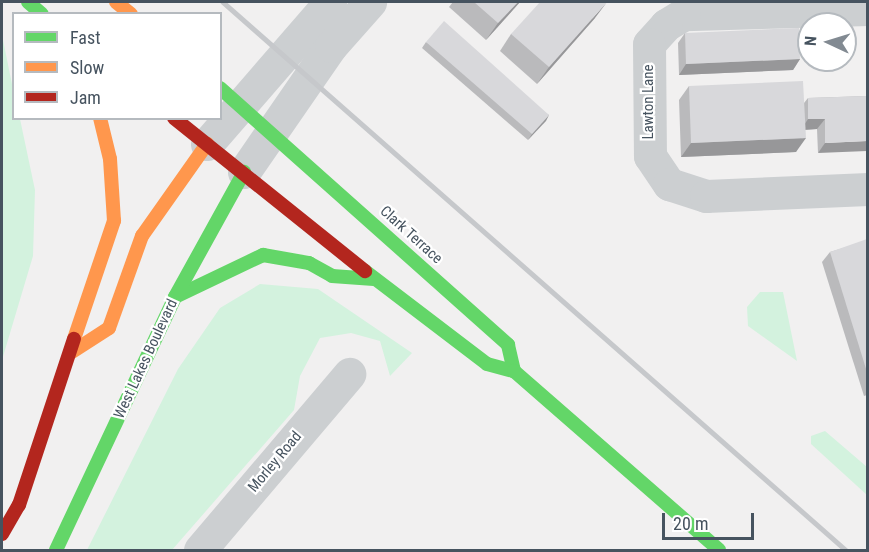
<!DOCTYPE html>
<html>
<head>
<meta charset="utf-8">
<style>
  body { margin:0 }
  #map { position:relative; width:869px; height:552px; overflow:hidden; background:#f1f0f0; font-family:"Roboto Condensed",sans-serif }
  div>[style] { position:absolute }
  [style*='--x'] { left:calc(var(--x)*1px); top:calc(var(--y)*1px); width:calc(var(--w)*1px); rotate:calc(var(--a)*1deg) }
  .green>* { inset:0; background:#d3f2de }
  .street>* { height:33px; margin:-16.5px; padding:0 16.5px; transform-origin:16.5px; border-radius:16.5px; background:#cccfd1 }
  .fast>* { height:14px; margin:-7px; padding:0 7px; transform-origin:7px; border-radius:7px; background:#63d668 }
  .slow>* { height:14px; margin:-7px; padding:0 7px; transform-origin:7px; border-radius:7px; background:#ff974d }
  .jam>* { height:14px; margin:-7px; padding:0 7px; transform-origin:7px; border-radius:7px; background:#b3261e }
  .rail>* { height:4.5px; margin:-2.25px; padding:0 2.25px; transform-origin:2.25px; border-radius:2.25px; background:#c6c8cb }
  .wall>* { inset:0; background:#bababc }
  .shaded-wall>* { inset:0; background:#979799 }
  .building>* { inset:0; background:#d8d8db }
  span { translate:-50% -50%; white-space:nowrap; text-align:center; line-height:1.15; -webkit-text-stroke:4.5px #fff; paint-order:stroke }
  .street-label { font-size:15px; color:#46535f }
  .frame { position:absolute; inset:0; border:3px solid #46535f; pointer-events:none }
  .legend { position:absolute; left:12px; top:12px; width:210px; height:108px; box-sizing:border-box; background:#fff; border:2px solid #b5babf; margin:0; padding:8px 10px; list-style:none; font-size:18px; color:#46535f }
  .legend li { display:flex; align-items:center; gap:12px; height:30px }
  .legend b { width:30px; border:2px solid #b5babf }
  .north { position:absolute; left:797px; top:12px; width:60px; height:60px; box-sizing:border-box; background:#fff; border:2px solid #b5babf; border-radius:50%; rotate:274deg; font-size:16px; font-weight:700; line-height:24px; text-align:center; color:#46535f }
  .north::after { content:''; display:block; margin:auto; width:21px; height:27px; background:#828a92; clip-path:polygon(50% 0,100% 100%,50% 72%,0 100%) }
  .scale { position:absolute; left:662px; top:513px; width:92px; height:27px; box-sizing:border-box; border:3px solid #46535f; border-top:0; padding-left:8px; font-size:18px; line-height:21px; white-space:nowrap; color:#46535f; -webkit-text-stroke:4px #fff; paint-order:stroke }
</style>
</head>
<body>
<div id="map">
  <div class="green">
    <i style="clip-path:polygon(2px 35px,13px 89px,14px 118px,20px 119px,35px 190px,33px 256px,2px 360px)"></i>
    <i style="clip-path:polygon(260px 284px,318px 289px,412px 353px,390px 376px,380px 341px,351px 333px,320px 338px,300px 376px,294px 410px,172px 550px,87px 550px,178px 369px,220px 308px)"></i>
    <i style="clip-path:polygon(760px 292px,783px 292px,797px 361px,748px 326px,747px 307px)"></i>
    <i style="clip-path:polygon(825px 431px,867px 467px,867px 495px,811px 444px,811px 436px)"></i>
  </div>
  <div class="street">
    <i style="--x:868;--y:9;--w:184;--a:178.4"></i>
    <i style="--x:684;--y:14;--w:21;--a:149"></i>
    <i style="--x:666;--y:25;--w:25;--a:132"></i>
    <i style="--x:649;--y:44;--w:112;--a:89.5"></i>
    <i style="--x:650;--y:156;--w:34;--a:56"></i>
    <i style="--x:669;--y:184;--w:39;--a:18"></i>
    <i style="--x:706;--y:196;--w:162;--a:-2.5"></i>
    <i style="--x:207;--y:144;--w:188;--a:-49.1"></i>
    <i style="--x:244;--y:172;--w:153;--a:-55.4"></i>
    <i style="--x:331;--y:46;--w:59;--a:-48.4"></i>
    <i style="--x:200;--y:550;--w:231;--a:-49.7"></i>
  </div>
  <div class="fast">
    <i style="--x:28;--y:2;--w:18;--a:41"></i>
    <i style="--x:220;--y:88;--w:386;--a:41.7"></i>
    <i style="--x:508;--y:345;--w:27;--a:77"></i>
    <i style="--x:365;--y:271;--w:153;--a:37.3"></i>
    <i style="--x:487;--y:364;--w:28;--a:15"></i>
    <i style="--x:514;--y:371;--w:272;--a:41.1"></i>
    <i style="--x:175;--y:297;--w:98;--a:-25.5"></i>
    <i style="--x:263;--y:255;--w:47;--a:9.9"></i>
    <i style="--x:309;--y:263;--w:26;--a:29"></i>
    <i style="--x:332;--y:276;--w:42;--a:4.1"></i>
    <i style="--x:56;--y:550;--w:280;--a:-64.8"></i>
    <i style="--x:175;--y:297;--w:143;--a:-61.1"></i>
  </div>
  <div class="slow">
    <i style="--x:116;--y:2;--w:19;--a:39"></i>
    <i style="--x:74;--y:339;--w:125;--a:-71.3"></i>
    <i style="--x:114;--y:221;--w:62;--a:-93.7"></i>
    <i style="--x:110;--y:159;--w:42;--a:-103.7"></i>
    <i style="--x:72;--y:352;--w:44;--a:-33"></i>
    <i style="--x:109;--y:328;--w:98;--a:-70.3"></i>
    <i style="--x:142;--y:236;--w:113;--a:-54.8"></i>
  </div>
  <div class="jam">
    <i style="--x:174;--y:118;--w:245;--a:38.7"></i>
    <i style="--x:2;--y:534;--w:34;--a:-60"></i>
    <i style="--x:19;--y:505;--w:175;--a:-71.7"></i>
  </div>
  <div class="rail">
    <i style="--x:223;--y:2;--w:830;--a:41.34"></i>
  </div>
  <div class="wall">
    <i style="clip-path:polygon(453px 2px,520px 2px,486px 40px,449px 7px)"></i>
    <i style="clip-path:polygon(595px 18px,537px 84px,500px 51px,511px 34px)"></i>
    <i style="clip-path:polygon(685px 33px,800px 59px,793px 70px,679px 75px,678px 43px)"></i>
    <i style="clip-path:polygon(426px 42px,549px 115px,528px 140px,422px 48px)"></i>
    <i style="clip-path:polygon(689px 86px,804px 103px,808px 98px,867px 96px,818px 153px,817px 129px,805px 130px,796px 152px,681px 157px,679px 100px)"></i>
    <i style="clip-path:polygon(867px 241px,867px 395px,864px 396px,822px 262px,830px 252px)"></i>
  </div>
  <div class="shaded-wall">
    <i style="clip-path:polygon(518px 2px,520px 2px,486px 40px,498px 23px)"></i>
    <i style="clip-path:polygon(607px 2px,595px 18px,537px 84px,549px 67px)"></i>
    <i style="clip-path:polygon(800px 59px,793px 70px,679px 75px,686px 64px)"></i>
    <i style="clip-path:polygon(549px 115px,546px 121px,528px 140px,532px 134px)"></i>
    <i style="clip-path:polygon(808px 119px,825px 119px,817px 129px,801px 130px)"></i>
    <i style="clip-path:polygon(806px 138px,796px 152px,681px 157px,691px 143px)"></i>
    <i style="clip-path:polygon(867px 141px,867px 151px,818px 153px,825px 143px)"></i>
  </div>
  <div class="building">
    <i style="clip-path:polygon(474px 2px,518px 2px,498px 23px)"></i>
    <i style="clip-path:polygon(540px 2px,607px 2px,549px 67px,511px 34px)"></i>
    <i style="clip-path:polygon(444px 21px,549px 115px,532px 134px,426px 42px)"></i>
    <i style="clip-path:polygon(799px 28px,800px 59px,686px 64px,685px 33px)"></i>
    <i style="clip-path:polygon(803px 81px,806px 138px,691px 143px,689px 86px)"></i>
    <i style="clip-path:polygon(867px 96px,867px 141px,825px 143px,825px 119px,808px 119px,808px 98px)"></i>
    <i style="clip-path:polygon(867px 239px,867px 372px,830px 252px)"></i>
  </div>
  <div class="street-label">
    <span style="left:649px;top:102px;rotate:-90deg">Lawton Lane</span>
    <span style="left:411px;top:235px;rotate:42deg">Clark Terrace</span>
    <span style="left:146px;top:359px;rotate:-65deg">West Lakes Boulevard</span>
    <span style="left:275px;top:462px;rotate:-50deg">Morley Road</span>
  </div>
  <div class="frame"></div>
  <ul class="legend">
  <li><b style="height:8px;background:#63d668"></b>Fast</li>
  <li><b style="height:8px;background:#ff974d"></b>Slow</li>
  <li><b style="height:8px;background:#b3261e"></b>Jam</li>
  </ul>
  <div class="north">N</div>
  <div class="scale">20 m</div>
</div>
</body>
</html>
